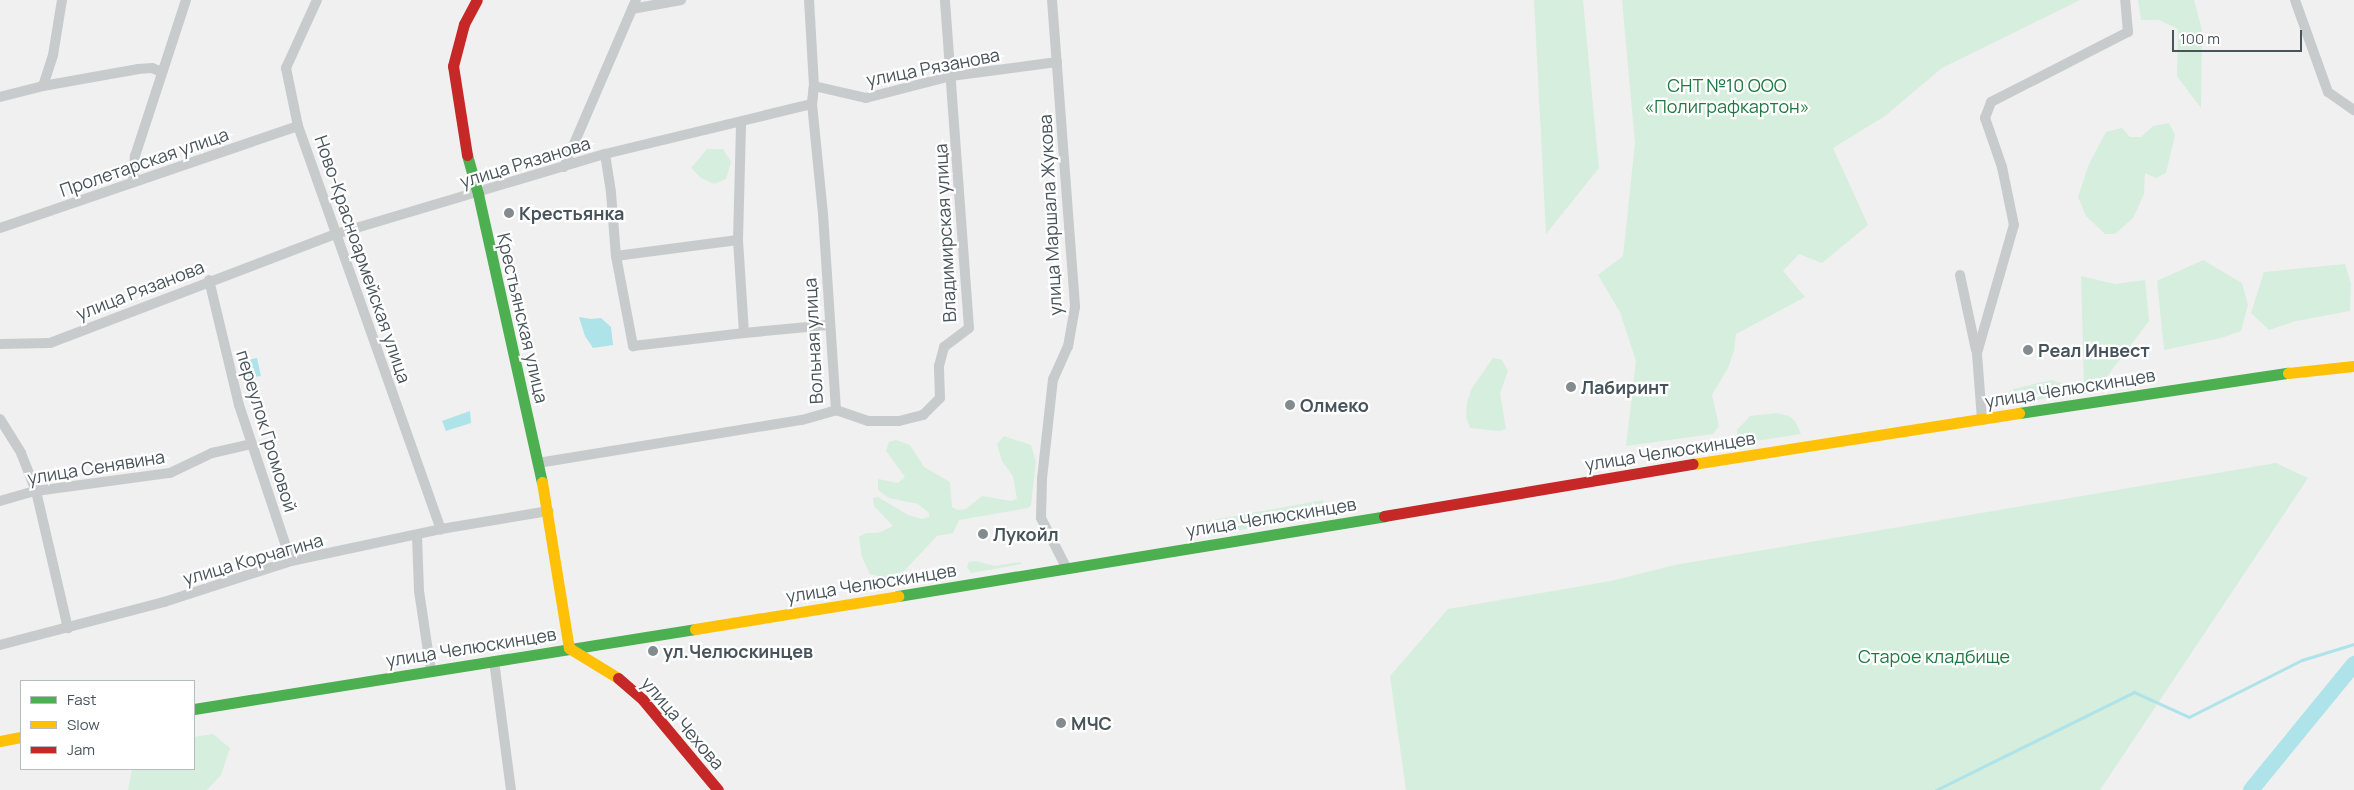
<!DOCTYPE html>
<html>
<head>
<meta charset="utf-8">
<style>
  body { margin:0 }
  #map { position:relative; width:2354px; height:790px; overflow:hidden; background:#f0f0f0; font-family:Manrope,sans-serif }
  div>[style] { position:absolute }
  [style*='--x'] { left:calc(var(--x)*1px); top:calc(var(--y)*1px); width:calc(var(--w)*1px); rotate:calc(var(--a)*1deg) }
  .green>* { inset:0; background:#d6eedd }
  .water>* { inset:0; background:#ade3e9 }
  .stream>* { height:2.5px; margin:-1.25px; padding:0 1.25px; transform-origin:1.25px; border-radius:1.25px; background:#ade3e9 }
  .river>* { height:16px; margin:-8px; padding:0 8px; transform-origin:8px; border-radius:8px; background:#ade3e9 }
  .street>* { height:10px; margin:-5px; padding:0 5px; transform-origin:5px; border-radius:5px; background:#c8cbcc }
  .fast>* { height:11px; margin:-5.5px; padding:0 5.5px; transform-origin:5.5px; border-radius:5.5px; background:#4caf50 }
  .slow>* { height:11px; margin:-5.5px; padding:0 5.5px; transform-origin:5.5px; border-radius:5.5px; background:#ffc107 }
  .jam>* { height:11px; margin:-5.5px; padding:0 5.5px; transform-origin:5.5px; border-radius:5.5px; background:#c62828 }
  .dots>* { width:14px; height:14px; translate:-50% -50%; box-sizing:border-box; border:2px solid #fff; border-radius:50% }
  span { translate:-50% -50%; white-space:nowrap; text-align:center; line-height:1.15; -webkit-text-stroke:4.5px #fff; paint-order:stroke }
  .street-label { font-size:18px; color:#48545b }
  .park-label { font-size:18px; color:#1d7941 }
  .poi-label { font-size:18px; color:#48545b; font-weight:700 }
  .left { translate:0 -50%; text-align:left }
  .legend { position:absolute; left:20px; top:680px; width:175px; height:90px; box-sizing:border-box; background:#fff; border:1px solid #b6bbbd; margin:0; padding:6px 9px; list-style:none; font-size:15px; color:#48545b }
  .legend li { display:flex; align-items:center; gap:10px; height:25px }
  .legend b { width:25px; border:1px solid #b6bbbd }
  .scale { position:absolute; left:2172px; top:30px; width:130px; height:22px; box-sizing:border-box; border:2px solid #48545b; border-top:0; padding-left:6px; font-size:15px; line-height:18px; white-space:nowrap; color:#48545b; -webkit-text-stroke:4px #fff; paint-order:stroke }
</style>
</head>
<body>
<div id="map">
  <div class="green">
    <i style="clip-path:polygon(1534px 0,1583px 0,1599px 168px,1546px 234px)"></i>
    <i style="clip-path:polygon(1622px 0,2080px 0,1942px 68px,1885px 116px,1833px 148px,1868px 225px,1822px 263px,1799px 254px,1783px 271px,1805px 297px,1736px 334px,1734px 351px,1728px 368px,1712px 395px,1719px 426px,1713px 434px,1626px 446px,1636px 361px,1620px 312px,1598px 275px,1623px 256px,1635px 143px)"></i>
    <i style="clip-path:polygon(2138px 0,2194px 0,2202px 30px,2201px 108px,2177px 76px,2178px 29px,2159px 20px,2141px 20px)"></i>
    <i style="clip-path:polygon(2169px 123px,2175px 135px,2166px 173px,2156px 178px,2145px 173px,2144px 194px,2133px 218px,2115px 234px,2105px 234px,2086px 216px,2078px 197px,2089px 164px,2106px 132px,2122px 128px,2130px 137px,2141px 137px,2153px 126px)"></i>
    <i style="clip-path:polygon(707px 149px,723px 149px,731px 162px,726px 179px,714px 184px,701px 178px,691px 168px)"></i>
    <i style="clip-path:polygon(2203px 260px,2242px 283px,2248px 305px,2241px 331px,2221px 338px,2164px 350px,2157px 281px)"></i>
    <i style="clip-path:polygon(2345px 264px,2351px 284px,2350px 311px,2296px 321px,2269px 330px,2251px 313px,2264px 272px)"></i>
    <i style="clip-path:polygon(2081px 276px,2115px 284px,2145px 280px,2149px 321px,2102px 383px,2084px 384px)"></i>
    <i style="clip-path:polygon(1493px 358px,1502px 360px,1508px 371px,1500px 393px,1506px 429px,1499px 431px,1470px 428px,1466px 417px,1467px 402px,1472px 388px)"></i>
    <i style="clip-path:polygon(2052px 380px,2064px 384px,2064px 395px,2007px 405px,2005px 404px,2007px 394px,2013px 389px)"></i>
    <i style="clip-path:polygon(1777px 413px,1789px 416px,1795px 421px,1801px 434px,1742px 443px,1738px 441px,1737px 430px,1750px 416px)"></i>
    <i style="clip-path:polygon(1004px 436px,1031px 445px,1036px 462px,1031px 505px,1028px 508px,959px 520px,953px 533px,937px 536px,905px 570px,889px 579px,870px 574px,862px 557px,859px 537px,866px 533px,878px 533px,893px 526px,874px 506px,873px 498px,878px 497px,908px 515px,922px 519px,929px 517px,929px 513px,918px 504px,889px 498px,878px 490px,878px 479px,898px 483px,905px 477px,886px 451px,889px 442px,896px 440px,910px 445px,924px 467px,950px 482px,952px 507px,958px 510px,966px 509px,982px 496px,1011px 501px,1017px 499px,1013px 476px,1002px 461px,997px 444px)"></i>
    <i style="clip-path:polygon(2276px 463px,2308px 478px,2100px 790px,1406px 790px,1390px 676px,1448px 609px,1611px 581px,1675px 565px)"></i>
    <i style="clip-path:polygon(1323px 500px,1325px 510px,1320px 516px,1212px 535px,1205px 534px,1202px 522px)"></i>
    <i style="clip-path:polygon(975px 561px,995px 566px,1020px 562px,1022px 564px,971px 573px,967px 567px,969px 562px)"></i>
    <i style="clip-path:polygon(213px 734px,230px 748px,221px 775px,207px 790px,128px 790px,132px 769px,194px 769px,194px 737px)"></i>
  </div>
  <div class="water">
    <i style="clip-path:polygon(579px 317px,591px 319px,601px 318px,611px 327px,613px 345px,593px 348px,585px 336px)"></i>
    <i style="clip-path:polygon(257px 358px,261px 376px,248px 378px,246px 360px)"></i>
    <i style="clip-path:polygon(470px 411px,471px 423px,446px 431px,442px 421px)"></i>
  </div>
  <div class="stream">
    <i style="--x:1936;--y:790;--w:221;--a:-26.3"></i>
    <i style="--x:2134;--y:692;--w:60;--a:24.4"></i>
    <i style="--x:2189;--y:717;--w:127;--a:-26.8"></i>
    <i style="--x:2302;--y:660;--w:54;--a:-17.1"></i>
  </div>
  <div class="river">
    <i style="--x:2251;--y:790;--w:163;--a:-50.7"></i>
  </div>
  <div class="street">
    <i style="--x:317;--y:0;--w:75;--a:114.5"></i>
    <i style="--x:286;--y:68;--w:59;--a:78.3"></i>
    <i style="--x:298;--y:126;--w:428;--a:70.5"></i>
    <i style="--x:1052;--y:0;--w:308;--a:85.7"></i>
    <i style="--x:1075;--y:307;--w:40;--a:100"></i>
    <i style="--x:1068;--y:346;--w:36;--a:114"></i>
    <i style="--x:1053;--y:379;--w:100;--a:96.3"></i>
    <i style="--x:1042;--y:478;--w:40;--a:91.4"></i>
    <i style="--x:1041;--y:518;--w:57;--a:63"></i>
    <i style="--x:2295;--y:0;--w:98;--a:70.3"></i>
    <i style="--x:2328;--y:92;--w:32;--a:35"></i>
    <i style="--x:632;--y:9;--w:50;--a:-10.4"></i>
    <i style="--x:43;--y:86;--w:33;--a:-72"></i>
    <i style="--x:53;--y:55;--w:56;--a:-80.7"></i>
    <i style="--x:814;--y:86;--w:53;--a:13"></i>
    <i style="--x:866;--y:98;--w:88;--a:-14.5"></i>
    <i style="--x:951;--y:76;--w:107;--a:-7.5"></i>
    <i style="--x:0;--y:97;--w:44;--a:-14.3"></i>
    <i style="--x:43;--y:86;--w:97;--a:-10.1"></i>
    <i style="--x:138;--y:69;--w:14;--a:-4"></i>
    <i style="--x:152;--y:68;--w:11;--a:22"></i>
    <i style="--x:605;--y:154;--w:39;--a:81"></i>
    <i style="--x:611;--y:193;--w:63;--a:85.5"></i>
    <i style="--x:616;--y:256;--w:123;--a:-7.5"></i>
    <i style="--x:564;--y:167;--w:182;--a:-66.7"></i>
    <i style="--x:133;--y:182;--w:26;--a:-86"></i>
    <i style="--x:135;--y:156;--w:164;--a:-71.9"></i>
    <i style="--x:0;--y:228;--w:315;--a:-18.9"></i>
    <i style="--x:616;--y:256;--w:92;--a:79.3"></i>
    <i style="--x:633;--y:346;--w:112;--a:-6.7"></i>
    <i style="--x:744;--y:333;--w:93;--a:-93.7"></i>
    <i style="--x:738;--y:240;--w:118;--a:-88.5"></i>
    <i style="--x:1960;--y:275;--w:77;--a:78"></i>
    <i style="--x:209;--y:280;--w:129;--a:76.5"></i>
    <i style="--x:239;--y:405;--w:164;--a:71.6"></i>
    <i style="--x:744;--y:333;--w:85;--a:-5.4"></i>
    <i style="--x:0;--y:344;--w:50;--a:-1.1"></i>
    <i style="--x:50;--y:343;--w:306;--a:-20.9"></i>
    <i style="--x:336;--y:234;--w:281;--a:-16.6"></i>
    <i style="--x:605;--y:154;--w:213;--a:-13.6"></i>
    <i style="--x:812;--y:104;--w:18;--a:-84"></i>
    <i style="--x:836;--y:410;--w:34;--a:19"></i>
    <i style="--x:868;--y:421;--w:31;--a:0"></i>
    <i style="--x:899;--y:421;--w:25;--a:-14"></i>
    <i style="--x:923;--y:415;--w:24;--a:-45"></i>
    <i style="--x:940;--y:398;--w:32;--a:-92"></i>
    <i style="--x:939;--y:366;--w:20;--a:-75"></i>
    <i style="--x:944;--y:347;--w:31;--a:-37"></i>
    <i style="--x:969;--y:328;--w:329;--a:-94.2"></i>
    <i style="--x:0;--y:419;--w:40;--a:58"></i>
    <i style="--x:21;--y:453;--w:41;--a:68.5"></i>
    <i style="--x:36;--y:491;--w:141;--a:76.9"></i>
    <i style="--x:1982;--y:420;--w:67;--a:-94.3"></i>
    <i style="--x:1977;--y:353;--w:133;--a:-73.9"></i>
    <i style="--x:2014;--y:225;--w:59;--a:-101.7"></i>
    <i style="--x:2002;--y:167;--w:52;--a:-109.1"></i>
    <i style="--x:1985;--y:118;--w:17;--a:-69"></i>
    <i style="--x:1991;--y:102;--w:154;--a:-27.1"></i>
    <i style="--x:2128;--y:32;--w:32;--a:-95"></i>
    <i style="--x:538;--y:463;--w:267;--a:-9.3"></i>
    <i style="--x:802;--y:420;--w:35;--a:-16"></i>
    <i style="--x:836;--y:410;--w:196;--a:-93.8"></i>
    <i style="--x:823;--y:214;--w:111;--a:-95.7"></i>
    <i style="--x:812;--y:104;--w:18;--a:-84"></i>
    <i style="--x:814;--y:86;--w:86;--a:-93.3"></i>
    <i style="--x:0;--y:501;--w:37;--a:-16"></i>
    <i style="--x:36;--y:491;--w:135;--a:-7.7"></i>
    <i style="--x:170;--y:473;--w:47;--a:-25.5"></i>
    <i style="--x:212;--y:453;--w:41;--a:-12.7"></i>
    <i style="--x:417;--y:536;--w:55;--a:87.9"></i>
    <i style="--x:419;--y:591;--w:81;--a:81.5"></i>
    <i style="--x:0;--y:645;--w:170;--a:-14.7"></i>
    <i style="--x:164;--y:602;--w:133;--a:-17.9"></i>
    <i style="--x:291;--y:561;--w:153;--a:-12"></i>
    <i style="--x:441;--y:529;--w:109;--a:-9.5"></i>
    <i style="--x:494;--y:661;--w:130;--a:82.5"></i>
  </div>
  <div class="fast">
    <i style="--x:467;--y:155;--w:41;--a:74.2"></i>
    <i style="--x:478;--y:194;--w:295;--a:77.5"></i>
    <i style="--x:2019;--y:413;--w:272;--a:-8.5"></i>
    <i style="--x:898;--y:596;--w:493;--a:-9.3"></i>
    <i style="--x:194;--y:709;--w:507;--a:-9.07"></i>
  </div>
  <div class="slow">
    <i style="--x:2288;--y:373;--w:66;--a:-6.1"></i>
    <i style="--x:1693;--y:464;--w:330;--a:-8.9"></i>
    <i style="--x:542;--y:482;--w:168;--a:80.8"></i>
    <i style="--x:569;--y:648;--w:57;--a:31.5"></i>
    <i style="--x:695;--y:629;--w:206;--a:-9.2"></i>
    <i style="--x:0;--y:741;--w:21;--a:-11"></i>
  </div>
  <div class="jam">
    <i style="--x:467;--y:155;--w:90;--a:-98.9"></i>
    <i style="--x:453;--y:66;--w:43;--a:-75.3"></i>
    <i style="--x:464;--y:24;--w:27;--a:-62"></i>
    <i style="--x:1384;--y:516;--w:313;--a:-9.6"></i>
    <i style="--x:618;--y:678;--w:33;--a:41"></i>
    <i style="--x:643;--y:700;--w:117;--a:50.2"></i>
  </div>
  <div class="dots">
    <i style="left:509px;top:213px;background:#838b8f"></i>
    <i style="left:2028px;top:350px;background:#838b8f"></i>
    <i style="left:1571px;top:387px;background:#838b8f"></i>
    <i style="left:1290px;top:405px;background:#838b8f"></i>
    <i style="left:983px;top:534px;background:#838b8f"></i>
    <i style="left:653px;top:651px;background:#838b8f"></i>
    <i style="left:1061px;top:723px;background:#838b8f"></i>
  </div>
  <div class="street-label">
    <span style="left:933px;top:67px;rotate:-11deg">улица Рязанова</span>
    <span style="left:144px;top:162px;rotate:-19deg">Пролетарская улица</span>
    <span style="left:525px;top:162px;rotate:-17deg">улица Рязанова</span>
    <span style="left:1050px;top:215px;rotate:-93deg">улица Маршала Жукова</span>
    <span style="left:945px;top:233px;rotate:-93deg">Владимирская улица</span>
    <span style="left:363px;top:259px;rotate:71deg">Ново-Красноармейская улица</span>
    <span style="left:140px;top:290px;rotate:-21deg">улица Рязанова</span>
    <span style="left:523px;top:318px;rotate:77deg">Крестьянская улица</span>
    <span style="left:813px;top:341px;rotate:-93deg">Вольная улица</span>
    <span style="left:2070px;top:388px;rotate:-9deg">улица Челюскинцев</span>
    <span style="left:267px;top:431px;rotate:73deg">переулок Громовой</span>
    <span style="left:1670px;top:451px;rotate:-9deg">улица Челюскинцев</span>
    <span style="left:96px;top:467px;rotate:-9deg">улица Сенявина</span>
    <span style="left:1271px;top:517px;rotate:-9deg">улица Челюскинцев</span>
    <span style="left:253px;top:559px;rotate:-16deg">улица Корчагина</span>
    <span style="left:871px;top:583px;rotate:-9deg">улица Челюскинцев</span>
    <span style="left:471px;top:647px;rotate:-9deg">улица Челюскинцев</span>
    <span style="left:683px;top:723px;rotate:49deg">улица Чехова</span>
  </div>
  <div class="park-label">
    <span style="left:1727px;top:96px">СНТ №10 ООО<br>«Полиграфкартон»</span>
    <span style="left:1934px;top:656px">Старое кладбище</span>
  </div>
  <div class="poi-label">
    <span class="left" style="left:519px;top:213px">Крестьянка</span>
    <span class="left" style="left:2038px;top:350px">Реал Инвест</span>
    <span class="left" style="left:1581px;top:387px">Лабиринт</span>
    <span class="left" style="left:1300px;top:405px">Олмеко</span>
    <span class="left" style="left:993px;top:534px">Лукойл</span>
    <span class="left" style="left:663px;top:651px">ул.Челюскинцев</span>
    <span class="left" style="left:1071px;top:723px">МЧС</span>
  </div>
  <ul class="legend">
  <li><b style="height:6px;background:#4caf50"></b>Fast</li>
  <li><b style="height:6px;background:#ffc107"></b>Slow</li>
  <li><b style="height:6px;background:#c62828"></b>Jam</li>
  </ul>
  <div class="scale">100 m</div>
</div>
</body>
</html>
